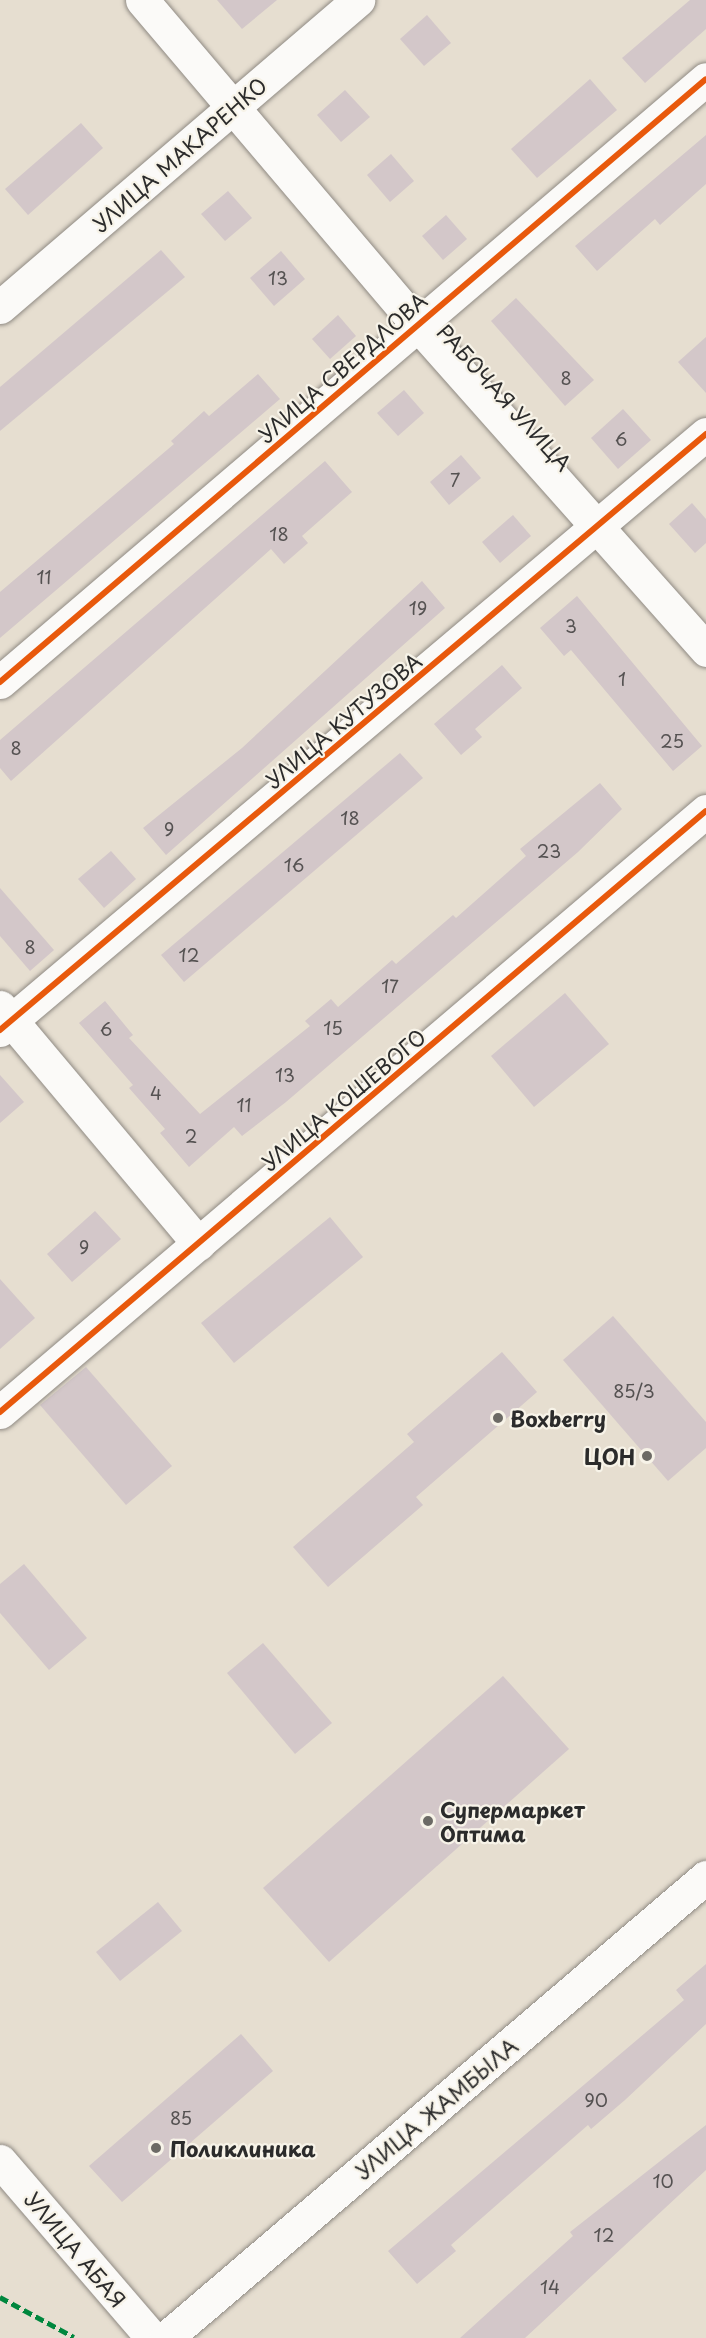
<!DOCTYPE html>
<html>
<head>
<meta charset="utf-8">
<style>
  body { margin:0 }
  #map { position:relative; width:706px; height:2338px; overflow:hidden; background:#e6ded0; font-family:"Playpen Sans",sans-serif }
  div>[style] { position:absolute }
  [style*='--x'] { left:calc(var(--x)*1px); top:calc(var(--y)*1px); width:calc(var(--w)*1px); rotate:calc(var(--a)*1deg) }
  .building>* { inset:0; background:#d3c7c9 }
  .roads { filter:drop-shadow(0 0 2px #8f8a83) drop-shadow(0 0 2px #8f8a83) }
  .minor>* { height:33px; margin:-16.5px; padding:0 16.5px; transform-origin:16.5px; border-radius:16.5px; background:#fbfaf8 }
  .quiet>* { height:4.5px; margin-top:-2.25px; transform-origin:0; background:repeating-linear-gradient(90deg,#00873e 0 9px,transparent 0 13.5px) }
  .cycleway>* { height:6px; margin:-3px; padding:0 3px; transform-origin:3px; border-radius:3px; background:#e8590c }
  .dots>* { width:16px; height:16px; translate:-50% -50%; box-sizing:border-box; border:3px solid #f7f3e8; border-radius:50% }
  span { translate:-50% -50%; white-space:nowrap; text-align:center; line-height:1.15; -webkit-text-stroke:4.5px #f7f3e8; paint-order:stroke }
  .number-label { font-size:18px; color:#555252 }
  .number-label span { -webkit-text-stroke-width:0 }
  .street-label { font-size:21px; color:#2b2b2b }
  .poi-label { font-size:21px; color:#2b2b2b; font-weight:700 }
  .left { translate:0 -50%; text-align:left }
  .right { translate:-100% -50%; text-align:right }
</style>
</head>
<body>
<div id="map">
  <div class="building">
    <i style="clip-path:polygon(217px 0,277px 0,242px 29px)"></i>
    <i style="clip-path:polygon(690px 0,706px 0,706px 29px,645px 83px,622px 58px)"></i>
    <i style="clip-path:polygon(427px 15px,451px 43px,424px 66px,400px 39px)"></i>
    <i style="clip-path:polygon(590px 79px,617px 110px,537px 178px,511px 149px)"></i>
    <i style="clip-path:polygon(345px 90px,370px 117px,341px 142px,317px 115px)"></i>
    <i style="clip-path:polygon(81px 123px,103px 148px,28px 215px,5px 189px)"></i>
    <i style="clip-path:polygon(706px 135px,706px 184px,660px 225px,655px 219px,597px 271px,575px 246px)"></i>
    <i style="clip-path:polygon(391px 154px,414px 181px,390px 202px,367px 175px)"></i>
    <i style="clip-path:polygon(228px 191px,252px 218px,225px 241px,201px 214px)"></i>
    <i style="clip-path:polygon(446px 215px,467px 239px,443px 260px,422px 236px)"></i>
    <i style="clip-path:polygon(161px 250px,185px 277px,0 431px,0 387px)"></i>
    <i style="clip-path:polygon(281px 251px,305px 279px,274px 306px,250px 278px)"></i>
    <i style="clip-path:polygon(516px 298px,594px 380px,565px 406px,491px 321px)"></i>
    <i style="clip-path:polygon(338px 315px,356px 336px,330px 359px,312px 339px)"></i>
    <i style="clip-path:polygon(706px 337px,706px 393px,678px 362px)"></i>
    <i style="clip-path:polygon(258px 374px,280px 399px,0 638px,0 592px,174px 444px,171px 441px,204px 411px,209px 416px)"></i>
    <i style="clip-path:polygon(404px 390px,424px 413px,398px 436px,377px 413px)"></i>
    <i style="clip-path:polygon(623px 409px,651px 440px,618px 469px,591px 438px)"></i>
    <i style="clip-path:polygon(461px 455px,481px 478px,449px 505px,430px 482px)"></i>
    <i style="clip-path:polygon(325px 461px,352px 492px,302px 536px,308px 543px,284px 564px,271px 549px,11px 781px,0 768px,0 740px)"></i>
    <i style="clip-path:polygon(692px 503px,706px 519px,706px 543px,695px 553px,669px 524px)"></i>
    <i style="clip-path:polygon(513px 515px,531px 536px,500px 563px,482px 542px)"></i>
    <i style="clip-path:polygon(422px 581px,445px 608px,166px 855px,143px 828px,242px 748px)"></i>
    <i style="clip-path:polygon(577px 596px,702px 746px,673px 771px,571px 650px,564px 656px,540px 628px)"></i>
    <i style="clip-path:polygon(502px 665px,522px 688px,475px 729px,482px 737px,461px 755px,434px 724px)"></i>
    <i style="clip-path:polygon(400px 753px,423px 778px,184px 982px,161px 955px)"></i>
    <i style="clip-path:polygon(600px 783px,622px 809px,578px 852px,286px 1102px,242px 1136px,234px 1127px,189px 1167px,160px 1133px,165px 1129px,129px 1088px,133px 1085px,79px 1023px,105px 1001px,133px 1035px,129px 1038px,200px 1114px,310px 1026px,305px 1021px,331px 999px,338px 1007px,392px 960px,396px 964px,453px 915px,456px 918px,526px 856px,520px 849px)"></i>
    <i style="clip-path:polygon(111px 851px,136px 879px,104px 908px,78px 879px)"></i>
    <i style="clip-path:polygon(0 888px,54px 950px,30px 971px,0 936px)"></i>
    <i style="clip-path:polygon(565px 993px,609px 1044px,534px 1107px,491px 1056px)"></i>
    <i style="clip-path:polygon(0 1075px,24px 1102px,0 1123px)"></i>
    <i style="clip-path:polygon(95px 1211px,121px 1239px,72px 1282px,47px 1254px)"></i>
    <i style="clip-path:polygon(330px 1217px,363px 1257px,234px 1363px,201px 1323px)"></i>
    <i style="clip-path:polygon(0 1279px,35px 1318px,0 1349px)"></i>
    <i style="clip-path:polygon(613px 1316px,706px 1422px,706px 1448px,668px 1481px,563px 1360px)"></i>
    <i style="clip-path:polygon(502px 1352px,537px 1392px,416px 1497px,423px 1505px,328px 1587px,293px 1547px,414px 1442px,407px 1434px)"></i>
    <i style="clip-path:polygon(86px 1367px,172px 1466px,126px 1505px,40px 1405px)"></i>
    <i style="clip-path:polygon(24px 1564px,87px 1638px,49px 1670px,0 1613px,0 1584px)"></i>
    <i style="clip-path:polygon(263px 1643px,332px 1723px,295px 1754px,227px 1673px)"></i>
    <i style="clip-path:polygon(503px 1676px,569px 1749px,329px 1962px,263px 1888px)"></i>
    <i style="clip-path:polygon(158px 1902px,182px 1931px,120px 1981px,96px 1952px)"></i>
    <i style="clip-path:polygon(706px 1964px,706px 2024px,625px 2100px,591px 2129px,588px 2125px,451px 2245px,456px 2251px,417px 2284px,388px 2251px,684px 2000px,676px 1990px)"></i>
    <i style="clip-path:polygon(241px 2034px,273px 2071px,122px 2202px,89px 2166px)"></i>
    <i style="clip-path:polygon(706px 2125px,706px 2170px,525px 2338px,460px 2338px,573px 2236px,570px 2232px)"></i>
  </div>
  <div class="roads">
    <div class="minor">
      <i style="--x:142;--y:0;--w:425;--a:49.7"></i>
      <i style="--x:417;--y:324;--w:436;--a:48.4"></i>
      <i style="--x:0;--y:307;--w:472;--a:-40.6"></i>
      <i style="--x:0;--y:682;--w:928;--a:-40.5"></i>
      <i style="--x:0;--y:1007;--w:309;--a:50"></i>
      <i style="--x:0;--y:1030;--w:924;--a:-40.17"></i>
      <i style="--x:0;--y:1412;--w:927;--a:-40.41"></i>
      <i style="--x:0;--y:2161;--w:233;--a:49.3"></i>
      <i style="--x:166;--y:2338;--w:710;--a:-40.49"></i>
    </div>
  </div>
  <div class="quiet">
    <i style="--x:0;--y:2297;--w:84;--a:28.4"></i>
  </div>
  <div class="cycleway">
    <i style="--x:0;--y:682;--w:928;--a:-40.5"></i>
    <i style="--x:0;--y:1030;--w:924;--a:-40.17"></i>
    <i style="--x:0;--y:1412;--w:927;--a:-40.41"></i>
  </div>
  <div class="dots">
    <i style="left:498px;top:1418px;background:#6c6a65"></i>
    <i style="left:647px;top:1456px;background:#6c6a65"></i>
    <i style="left:428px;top:1821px;background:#6c6a65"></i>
    <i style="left:156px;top:2148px;background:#6c6a65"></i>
  </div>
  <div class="number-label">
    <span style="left:278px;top:278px">13</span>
    <span style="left:566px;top:378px">8</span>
    <span style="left:621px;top:439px">6</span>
    <span style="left:455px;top:480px">7</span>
    <span style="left:279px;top:534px">18</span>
    <span style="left:44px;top:577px">11</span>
    <span style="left:418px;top:608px">19</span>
    <span style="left:571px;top:626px">3</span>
    <span style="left:622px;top:679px">1</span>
    <span style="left:672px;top:741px">25</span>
    <span style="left:16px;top:748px">8</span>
    <span style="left:350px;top:818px">18</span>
    <span style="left:169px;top:829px">9</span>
    <span style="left:549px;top:851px">23</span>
    <span style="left:294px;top:865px">16</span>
    <span style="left:30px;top:947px">8</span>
    <span style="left:189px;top:955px">12</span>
    <span style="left:390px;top:986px">17</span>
    <span style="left:333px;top:1028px">15</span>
    <span style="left:106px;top:1029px">6</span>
    <span style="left:285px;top:1075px">13</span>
    <span style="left:156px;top:1093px">4</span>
    <span style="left:244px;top:1105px">11</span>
    <span style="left:191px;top:1136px">2</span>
    <span style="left:84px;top:1247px">9</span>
    <span style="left:634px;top:1391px">85/3</span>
    <span style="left:596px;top:2100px">90</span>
    <span style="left:181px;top:2118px">85</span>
    <span style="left:663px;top:2181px">10</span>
    <span style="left:604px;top:2235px">12</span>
    <span style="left:550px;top:2287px">14</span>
  </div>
  <div class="street-label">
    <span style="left:179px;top:154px;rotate:-41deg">УЛИЦА МАКАРЕНКО</span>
    <span style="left:342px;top:367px;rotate:-41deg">УЛИЦА СВЕРДЛОВА</span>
    <span style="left:505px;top:397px;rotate:48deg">РАБОЧАЯ УЛИЦА</span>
    <span style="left:343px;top:720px;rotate:-40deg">УЛИЦА КУТУЗОВА</span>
    <span style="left:343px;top:1099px;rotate:-40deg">УЛИЦА КОШЕВОГО</span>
    <span style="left:436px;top:2108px;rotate:-40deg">УЛИЦА ЖАМБЫЛА</span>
    <span style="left:76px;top:2249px;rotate:50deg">УЛИЦА АБАЯ</span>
  </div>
  <div class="poi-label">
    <span class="left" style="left:510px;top:1418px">Boxberry</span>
    <span class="right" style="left:635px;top:1456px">ЦОН</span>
    <span class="left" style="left:440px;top:1821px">Супермаркет<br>Оптима</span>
    <span class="left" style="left:170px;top:2148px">Поликлиника</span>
  </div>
</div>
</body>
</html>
